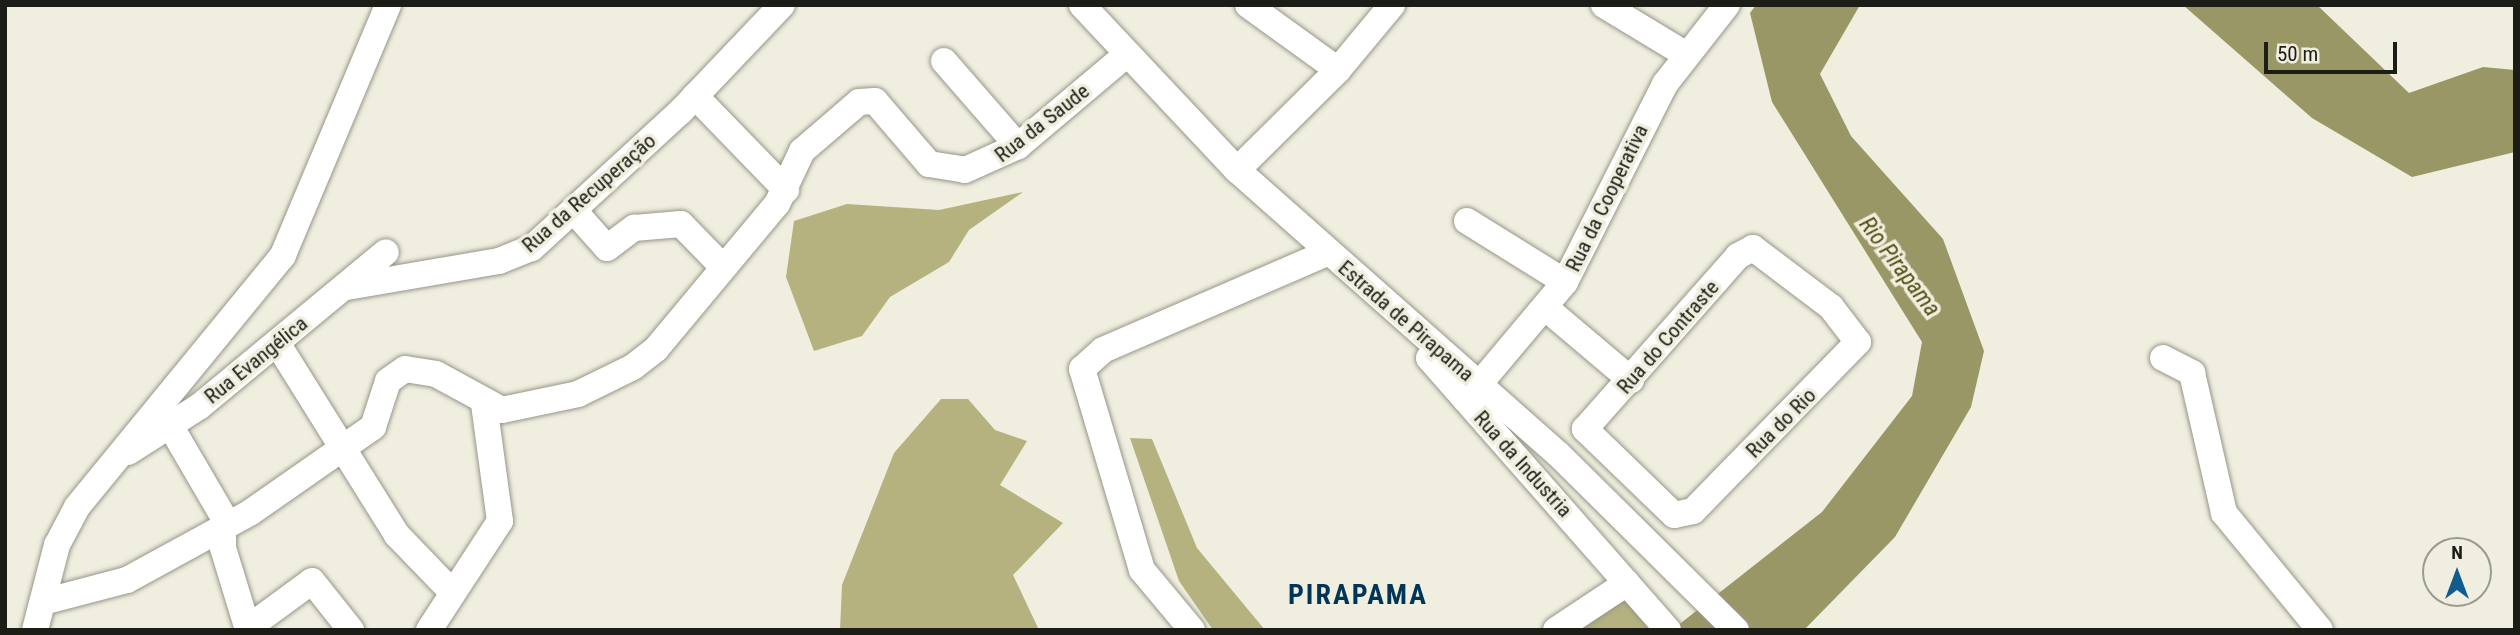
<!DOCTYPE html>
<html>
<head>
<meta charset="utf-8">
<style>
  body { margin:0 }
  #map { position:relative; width:2520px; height:635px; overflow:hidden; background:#efeedf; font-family:"Roboto Condensed",sans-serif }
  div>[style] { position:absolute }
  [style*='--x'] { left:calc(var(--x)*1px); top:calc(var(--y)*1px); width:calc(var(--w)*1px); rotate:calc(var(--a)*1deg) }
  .forest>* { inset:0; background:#b5b280 }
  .water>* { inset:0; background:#9a9766 }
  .roads { filter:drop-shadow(0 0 2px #979688) drop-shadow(0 0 2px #979688) }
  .minor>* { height:26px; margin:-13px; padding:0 13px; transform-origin:13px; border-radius:13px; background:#fff }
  span { translate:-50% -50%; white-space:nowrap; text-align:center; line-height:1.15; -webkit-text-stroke:7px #efeedf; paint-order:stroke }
  .street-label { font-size:21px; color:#1d1d17 }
  .water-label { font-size:23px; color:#544f14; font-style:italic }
  .district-label { font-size:28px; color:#003558; font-weight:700; letter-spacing:2px }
  .frame { position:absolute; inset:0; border:7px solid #1d1d17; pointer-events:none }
  .north { position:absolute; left:2422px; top:537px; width:70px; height:70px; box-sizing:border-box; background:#efeedf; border:2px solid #9b9a8f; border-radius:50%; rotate:0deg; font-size:19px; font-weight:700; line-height:28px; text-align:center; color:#1d1d17 }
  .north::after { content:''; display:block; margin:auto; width:24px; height:32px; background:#105c8f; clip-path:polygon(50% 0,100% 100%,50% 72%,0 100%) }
  .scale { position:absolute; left:2264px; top:42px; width:133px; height:32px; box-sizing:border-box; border:4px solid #1d1d17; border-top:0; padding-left:9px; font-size:21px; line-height:24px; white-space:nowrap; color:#1d1d17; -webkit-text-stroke:5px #efeedf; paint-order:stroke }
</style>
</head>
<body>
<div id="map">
  <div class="forest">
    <i style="clip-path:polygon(1023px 192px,969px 230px,949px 262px,890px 297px,862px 336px,814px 351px,786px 277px,794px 221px,847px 204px,939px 210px)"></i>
    <i style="clip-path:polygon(941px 399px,968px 399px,995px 430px,1027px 441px,1000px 485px,1063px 523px,1013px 575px,1039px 630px,840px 630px,842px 585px,894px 453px)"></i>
    <i style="clip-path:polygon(1130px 438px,1152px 439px,1197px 548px,1265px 630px,1213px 630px,1179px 581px)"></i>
    <i style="clip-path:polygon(1627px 599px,1654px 630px,1572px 630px)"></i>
  </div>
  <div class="water">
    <i style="clip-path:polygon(1756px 5px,1860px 5px,1820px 74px,1851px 136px,1943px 239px,1984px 351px,1971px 407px,1895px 537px,1804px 630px,1672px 630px,1822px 512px,1912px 396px,1922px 342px,1772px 102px,1750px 13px)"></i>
    <i style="clip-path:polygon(2183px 5px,2317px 5px,2409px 93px,2483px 67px,2515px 70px,2515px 152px,2412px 177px,2312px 118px)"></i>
  </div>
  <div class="roads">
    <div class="minor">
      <i style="--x:1082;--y:5;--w:226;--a:46.8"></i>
      <i style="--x:1237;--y:170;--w:430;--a:41.5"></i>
      <i style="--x:1559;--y:455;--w:249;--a:44.7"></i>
      <i style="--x:1248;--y:5;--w:111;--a:35.8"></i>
      <i style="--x:1604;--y:5;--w:95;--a:31.2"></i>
      <i style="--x:944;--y:61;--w:113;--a:49"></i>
      <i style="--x:695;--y:96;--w:131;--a:45.9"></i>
      <i style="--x:1237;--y:170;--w:142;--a:-44.7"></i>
      <i style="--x:1338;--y:70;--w:85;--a:-50.3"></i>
      <i style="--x:575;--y:212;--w:48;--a:48.4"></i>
      <i style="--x:607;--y:248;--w:34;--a:-37"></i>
      <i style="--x:634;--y:228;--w:47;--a:-4.9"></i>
      <i style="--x:681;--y:224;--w:59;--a:45.7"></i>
      <i style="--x:1467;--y:221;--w:115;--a:31.9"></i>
      <i style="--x:1753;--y:248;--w:98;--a:37.1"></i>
      <i style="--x:1831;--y:307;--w:44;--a:52.4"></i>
      <i style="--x:1858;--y:342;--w:236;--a:134.3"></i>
      <i style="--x:1693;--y:511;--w:19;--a:168"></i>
      <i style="--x:1674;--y:515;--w:124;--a:-136"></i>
      <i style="--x:1585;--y:429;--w:231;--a:-48.5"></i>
      <i style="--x:1738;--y:256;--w:17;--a:-28"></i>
      <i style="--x:347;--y:287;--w:154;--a:-9.7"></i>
      <i style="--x:499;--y:261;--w:35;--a:-22"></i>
      <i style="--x:532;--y:248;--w:202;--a:-42.6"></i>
      <i style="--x:681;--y:111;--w:146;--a:-46.4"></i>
      <i style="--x:1547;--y:309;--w:110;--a:40.2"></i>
      <i style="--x:277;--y:343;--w:226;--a:58"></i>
      <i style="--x:397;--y:535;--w:79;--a:46"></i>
      <i style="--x:1429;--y:358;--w:362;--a:48.7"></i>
      <i style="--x:2163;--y:358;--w:33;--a:27"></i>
      <i style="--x:2192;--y:373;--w:144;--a:77.1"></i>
      <i style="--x:2224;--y:513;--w:151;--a:50.6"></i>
      <i style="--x:1466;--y:400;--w:154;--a:-50"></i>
      <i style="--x:1565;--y:282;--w:222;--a:-63.2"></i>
      <i style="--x:1665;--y:84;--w:100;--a:-51.9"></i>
      <i style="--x:171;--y:427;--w:103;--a:59.7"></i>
      <i style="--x:223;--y:516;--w:32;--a:90"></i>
      <i style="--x:223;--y:548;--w:86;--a:73"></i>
      <i style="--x:128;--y:452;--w:85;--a:-32.6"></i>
      <i style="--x:200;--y:406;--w:241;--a:-39.6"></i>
      <i style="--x:43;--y:602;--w:87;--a:-14.7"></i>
      <i style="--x:127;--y:580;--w:141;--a:-28.7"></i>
      <i style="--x:251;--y:512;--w:149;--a:-34.9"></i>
      <i style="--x:373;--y:427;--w:48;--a:-71.9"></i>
      <i style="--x:388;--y:381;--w:21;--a:-35"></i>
      <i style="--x:405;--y:369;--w:31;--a:9"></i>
      <i style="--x:436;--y:374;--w:75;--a:28.6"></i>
      <i style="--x:502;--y:410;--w:78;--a:-11.9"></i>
      <i style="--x:578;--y:394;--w:61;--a:-26.1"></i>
      <i style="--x:633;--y:367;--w:29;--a:-38"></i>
      <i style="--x:656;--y:349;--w:189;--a:-50.2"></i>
      <i style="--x:777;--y:204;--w:59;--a:-64.7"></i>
      <i style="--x:802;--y:151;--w:75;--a:-40.7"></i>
      <i style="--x:859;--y:102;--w:16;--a:-4"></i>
      <i style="--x:875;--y:101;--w:83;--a:49.4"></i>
      <i style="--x:929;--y:164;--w:36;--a:9"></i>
      <i style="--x:965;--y:170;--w:58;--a:-24.4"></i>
      <i style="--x:1018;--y:146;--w:141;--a:-40.1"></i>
      <i style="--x:248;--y:628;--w:79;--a:-36.3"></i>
      <i style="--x:312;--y:581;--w:63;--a:51.5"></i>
      <i style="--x:35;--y:630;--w:88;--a:-75.5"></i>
      <i style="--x:57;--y:545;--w:43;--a:-62.2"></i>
      <i style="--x:77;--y:507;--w:325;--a:-50.7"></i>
      <i style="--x:283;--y:255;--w:271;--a:-67.2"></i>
      <i style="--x:429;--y:630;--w:130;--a:-56.9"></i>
      <i style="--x:500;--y:521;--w:118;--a:-97.8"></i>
      <i style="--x:1192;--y:630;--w:78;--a:-129.8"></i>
      <i style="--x:1142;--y:570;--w:210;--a:-106.6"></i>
      <i style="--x:1082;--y:369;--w:28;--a:-42"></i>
      <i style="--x:1103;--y:350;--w:244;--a:-23.4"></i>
      <i style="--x:1556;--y:630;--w:85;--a:-33.5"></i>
    </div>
  </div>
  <div class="street-label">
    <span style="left:1042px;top:123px;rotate:-38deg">Rua da Saude</span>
    <span style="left:589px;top:193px;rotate:-41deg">Rua da Recuperação</span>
    <span style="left:1607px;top:198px;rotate:-64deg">Rua da Cooperativa</span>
    <span style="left:1406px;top:321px;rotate:41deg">Estrada de Pirapama</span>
    <span style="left:1668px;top:337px;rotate:-49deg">Rua do Contraste</span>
    <span style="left:256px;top:360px;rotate:-39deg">Rua Evangélica</span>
    <span style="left:1781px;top:423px;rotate:-45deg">Rua do Rio</span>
    <span style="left:1523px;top:464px;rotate:48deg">Rua da Industria</span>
  </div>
  <div class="water-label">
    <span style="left:1899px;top:267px;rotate:53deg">Rio Pirapama</span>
  </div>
  <div class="district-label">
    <span style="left:1358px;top:595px">PIRAPAMA</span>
  </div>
  <div class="frame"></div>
  <div class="north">N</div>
  <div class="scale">50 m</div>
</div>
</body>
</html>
